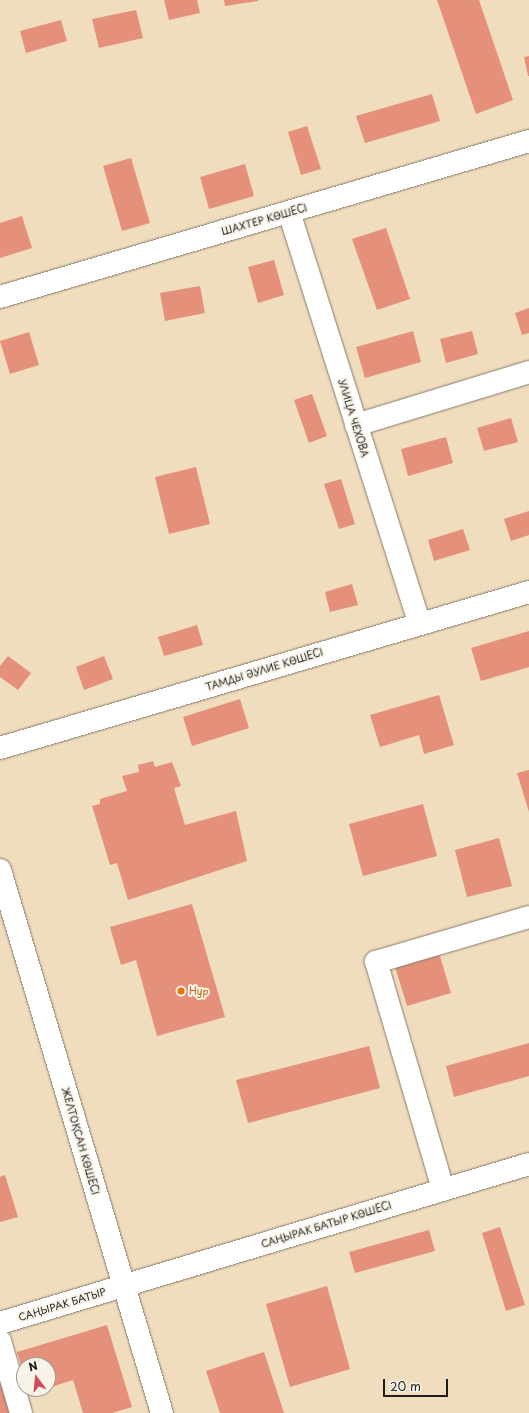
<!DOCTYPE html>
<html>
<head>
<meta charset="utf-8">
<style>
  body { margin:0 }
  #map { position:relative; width:529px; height:1413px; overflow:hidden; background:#f0ddbd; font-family:"Playpen Sans",sans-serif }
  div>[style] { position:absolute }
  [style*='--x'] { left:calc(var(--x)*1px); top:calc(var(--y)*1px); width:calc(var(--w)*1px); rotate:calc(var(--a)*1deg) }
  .building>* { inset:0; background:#e4907a }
  .roads { filter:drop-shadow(0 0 1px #867c6c) drop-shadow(0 0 1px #867c6c) }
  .minor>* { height:22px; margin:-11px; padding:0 11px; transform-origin:11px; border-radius:11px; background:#fff }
  .dots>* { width:11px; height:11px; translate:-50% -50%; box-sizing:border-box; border:2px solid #f7f3e8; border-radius:50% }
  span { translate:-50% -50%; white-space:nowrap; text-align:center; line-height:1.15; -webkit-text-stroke:4px #f7f3e8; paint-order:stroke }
  .street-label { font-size:10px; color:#1c1c1c }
  .food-label { font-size:10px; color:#c56008 }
  .left { translate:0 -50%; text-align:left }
  .north { position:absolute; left:16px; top:1357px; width:40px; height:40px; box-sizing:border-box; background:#f7f3e8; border:1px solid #9f9d96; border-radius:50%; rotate:344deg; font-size:11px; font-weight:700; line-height:16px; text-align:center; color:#1c1c1c }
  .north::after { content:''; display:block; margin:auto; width:14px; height:18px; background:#d1495b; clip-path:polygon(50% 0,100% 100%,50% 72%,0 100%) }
  .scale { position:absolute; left:383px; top:1379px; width:65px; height:18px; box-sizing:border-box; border:2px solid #1c1c1c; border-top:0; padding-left:5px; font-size:12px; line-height:14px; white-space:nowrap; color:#1c1c1c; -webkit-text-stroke:3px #f7f3e8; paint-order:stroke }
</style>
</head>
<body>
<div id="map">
  <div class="building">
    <i style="clip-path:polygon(164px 0,197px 0,200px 13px,169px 20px)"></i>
    <i style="clip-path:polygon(224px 0,258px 0,258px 1px,225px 6px)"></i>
    <i style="clip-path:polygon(437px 0,479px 0,513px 100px,476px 114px)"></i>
    <i style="clip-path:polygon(136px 10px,143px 38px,99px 48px,92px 19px)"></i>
    <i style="clip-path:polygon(61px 20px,67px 41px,26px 53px,20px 31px)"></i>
    <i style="clip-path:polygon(529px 56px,529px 76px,528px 76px,524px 57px)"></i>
    <i style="clip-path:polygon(432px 94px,440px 121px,365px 143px,356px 116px)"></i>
    <i style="clip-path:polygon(307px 126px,321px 169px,301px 175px,288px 132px)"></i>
    <i style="clip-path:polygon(131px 158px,150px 223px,122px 231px,103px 166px)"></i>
    <i style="clip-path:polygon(245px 164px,254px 196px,209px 209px,200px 177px)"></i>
    <i style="clip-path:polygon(22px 216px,32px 248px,0 258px,0 223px)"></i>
    <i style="clip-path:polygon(386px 228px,410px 299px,377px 310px,352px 239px)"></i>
    <i style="clip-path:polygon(274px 260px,284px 295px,258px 303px,248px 267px)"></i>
    <i style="clip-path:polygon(200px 286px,205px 313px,165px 321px,160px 293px)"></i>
    <i style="clip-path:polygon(529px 308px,529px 333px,522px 335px,515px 313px)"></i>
    <i style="clip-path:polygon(413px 331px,421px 362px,365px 378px,356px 347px)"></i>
    <i style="clip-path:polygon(472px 331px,478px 354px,446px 363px,440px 339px)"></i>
    <i style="clip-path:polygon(29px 332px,39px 365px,10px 374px,0 341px)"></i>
    <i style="clip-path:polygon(312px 394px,327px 436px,309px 443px,294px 400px)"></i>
    <i style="clip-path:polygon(511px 418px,518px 442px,484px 451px,477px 428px)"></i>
    <i style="clip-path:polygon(446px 437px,453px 463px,408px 476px,401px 449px)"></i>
    <i style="clip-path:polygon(196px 467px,210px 524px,169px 534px,155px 477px)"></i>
    <i style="clip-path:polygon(341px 479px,355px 524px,339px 529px,324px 484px)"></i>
    <i style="clip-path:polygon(529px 511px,529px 535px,511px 541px,504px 519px)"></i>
    <i style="clip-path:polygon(463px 529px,470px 550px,434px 561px,428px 540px)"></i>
    <i style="clip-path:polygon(352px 584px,358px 605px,330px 612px,325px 592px)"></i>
    <i style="clip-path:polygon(197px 625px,203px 645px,164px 656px,158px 637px)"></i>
    <i style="clip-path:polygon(529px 631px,529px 667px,481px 681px,471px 648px)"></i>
    <i style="clip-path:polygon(8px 656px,31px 673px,18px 690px,0 677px,0 666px)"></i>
    <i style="clip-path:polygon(104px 656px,113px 679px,84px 690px,76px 667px)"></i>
    <i style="clip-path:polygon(439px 695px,454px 745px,424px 754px,419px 735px,380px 747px,370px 715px)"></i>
    <i style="clip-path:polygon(240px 699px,249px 728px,192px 746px,183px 717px)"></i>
    <i style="clip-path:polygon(153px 761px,155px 767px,172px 762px,181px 786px,174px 788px,185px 825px,236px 811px,247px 861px,128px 900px,117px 863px,110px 865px,92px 806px,100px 804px,100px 799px,127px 791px,122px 776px,139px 772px,138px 765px)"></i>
    <i style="clip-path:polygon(529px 770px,529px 812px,517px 773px)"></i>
    <i style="clip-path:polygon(423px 804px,437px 856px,363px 876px,349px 824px)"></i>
    <i style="clip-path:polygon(499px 838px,512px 886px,467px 897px,455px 850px)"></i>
    <i style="clip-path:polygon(192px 904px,225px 1017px,157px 1036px,136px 960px,121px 965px,110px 927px)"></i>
    <i style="clip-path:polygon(439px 953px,451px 993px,407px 1006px,395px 967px)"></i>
    <i style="clip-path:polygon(529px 1043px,529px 1076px,454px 1097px,446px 1066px)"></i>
    <i style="clip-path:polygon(369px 1046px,380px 1088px,248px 1123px,236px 1080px)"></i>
    <i style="clip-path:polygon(5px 1175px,18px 1217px,0 1222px,0 1177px)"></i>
    <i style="clip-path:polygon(500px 1227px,525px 1305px,506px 1311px,482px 1233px)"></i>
    <i style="clip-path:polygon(429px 1230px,435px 1251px,355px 1273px,349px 1252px)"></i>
    <i style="clip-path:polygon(327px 1286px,350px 1369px,290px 1387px,266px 1304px)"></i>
    <i style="clip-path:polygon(107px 1325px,132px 1407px,112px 1413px,83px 1413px,73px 1380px,48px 1388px,48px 1365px,24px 1365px,24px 1374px,17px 1352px)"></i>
    <i style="clip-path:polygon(264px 1352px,284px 1413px,220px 1413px,206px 1371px)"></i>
    <i style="clip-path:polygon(6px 1382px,16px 1413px,0 1413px,0 1384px)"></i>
    <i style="clip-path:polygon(28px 1389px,42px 1389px,30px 1393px)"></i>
  </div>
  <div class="roads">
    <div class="minor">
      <i style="--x:289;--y:212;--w:431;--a:72.4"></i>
      <i style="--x:0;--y:297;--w:552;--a:-16.43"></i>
      <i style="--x:356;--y:425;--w:181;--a:-17"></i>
      <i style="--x:0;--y:748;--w:552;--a:-16.43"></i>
      <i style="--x:0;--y:870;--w:567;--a:73.39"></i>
      <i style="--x:443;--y:1189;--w:237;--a:-106.4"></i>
      <i style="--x:376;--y:962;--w:159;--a:-16.4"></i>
      <i style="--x:0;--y:1323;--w:552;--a:-16.73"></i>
      <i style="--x:0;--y:1341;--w:75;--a:73.7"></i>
    </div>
  </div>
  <div class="dots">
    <i style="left:181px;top:991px;background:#e8710a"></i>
  </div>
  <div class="street-label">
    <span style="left:264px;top:219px;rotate:-16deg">ШАХТЕР КӨШЕСІ</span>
    <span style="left:354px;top:418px;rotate:73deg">УЛИЦА ЧЕХОВА</span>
    <span style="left:264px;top:669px;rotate:-17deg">ТАМДЫ ӘУЛИЕ КӨШЕСІ</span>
    <span style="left:81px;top:1141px;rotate:74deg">ЖЕЛТОҚСАН КӨШЕСІ</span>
    <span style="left:326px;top:1224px;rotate:-17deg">САҢЫРАК БАТЫР КӨШЕСІ</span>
    <span style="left:62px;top:1304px;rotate:-17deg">САҢЫРАК БАТЫР</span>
  </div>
  <div class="food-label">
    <span class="left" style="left:189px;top:991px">Нур</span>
  </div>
  <div class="north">N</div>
  <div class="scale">20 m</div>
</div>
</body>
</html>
